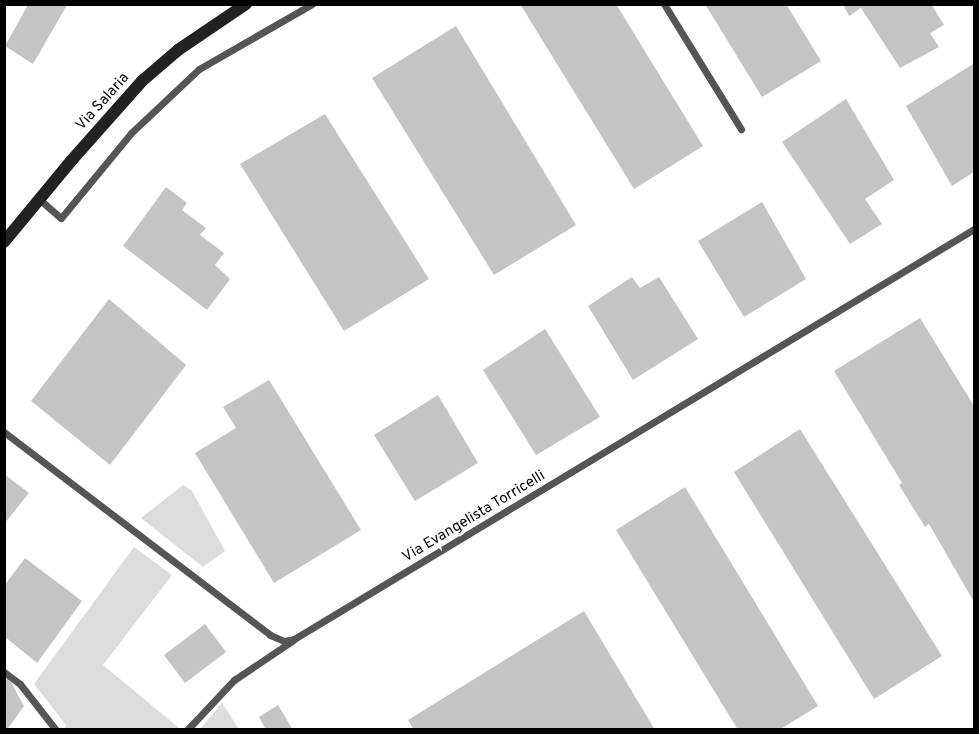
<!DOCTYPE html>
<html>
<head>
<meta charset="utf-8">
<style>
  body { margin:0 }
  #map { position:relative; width:979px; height:734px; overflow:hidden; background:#fff; font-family:Overpass,sans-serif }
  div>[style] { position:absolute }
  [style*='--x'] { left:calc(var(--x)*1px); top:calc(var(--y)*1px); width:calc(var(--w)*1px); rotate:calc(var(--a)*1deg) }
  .green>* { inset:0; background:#dcdcdc }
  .building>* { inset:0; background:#c4c4c4 }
  .lane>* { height:7px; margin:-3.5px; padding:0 3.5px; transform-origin:3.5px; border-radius:3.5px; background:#555 }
  .secondary>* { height:12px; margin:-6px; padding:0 6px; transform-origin:6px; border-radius:6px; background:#222 }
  span { translate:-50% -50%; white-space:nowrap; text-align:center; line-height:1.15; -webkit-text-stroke:6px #fff; paint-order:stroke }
  .street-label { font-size:15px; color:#000 }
  .frame { position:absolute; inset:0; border:6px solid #000; pointer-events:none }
</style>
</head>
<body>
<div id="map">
  <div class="green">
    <i style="clip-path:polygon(183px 485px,192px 491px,225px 551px,203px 567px,141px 518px)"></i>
    <i style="clip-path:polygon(134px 547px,172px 575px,103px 665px,178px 727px,176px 730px,65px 729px,66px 725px,34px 684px)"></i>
    <i style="clip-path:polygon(222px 703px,239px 729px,200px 729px)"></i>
  </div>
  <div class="building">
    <i style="clip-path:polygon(520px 4px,616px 4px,703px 146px,634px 189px)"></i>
    <i style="clip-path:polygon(705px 4px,786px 4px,821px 61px,762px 97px)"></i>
    <i style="clip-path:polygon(843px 4px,931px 4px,944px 25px,930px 33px,939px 47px,900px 68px,861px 8px,849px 16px)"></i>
    <i style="clip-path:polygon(28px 5px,67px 5px,33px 64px,5px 46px)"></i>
    <i style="clip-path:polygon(456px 26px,576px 225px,494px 275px,372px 78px)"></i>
    <i style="clip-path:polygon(973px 64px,974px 172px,952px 186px,906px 106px)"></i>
    <i style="clip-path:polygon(846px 99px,894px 180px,865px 199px,882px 224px,850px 244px,782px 142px)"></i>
    <i style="clip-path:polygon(325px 114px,429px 279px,344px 331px,240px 164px)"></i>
    <i style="clip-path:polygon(166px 187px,187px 203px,182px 210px,206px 228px,200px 235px,224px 253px,215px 265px,230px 279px,207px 310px,123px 246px)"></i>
    <i style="clip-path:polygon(762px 202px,806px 279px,744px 317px,698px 241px)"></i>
    <i style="clip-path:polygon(632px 277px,640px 288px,659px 277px,698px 339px,633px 380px,588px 306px)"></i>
    <i style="clip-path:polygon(109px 299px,186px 365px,110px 465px,31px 401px)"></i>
    <i style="clip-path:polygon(920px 318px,974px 406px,974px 602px,929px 524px,925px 527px,899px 485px,902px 483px,834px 371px)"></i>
    <i style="clip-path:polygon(545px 329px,600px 417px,536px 455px,483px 370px)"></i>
    <i style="clip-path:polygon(269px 380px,361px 530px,274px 583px,195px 453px,236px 428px,223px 407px)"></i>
    <i style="clip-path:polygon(438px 395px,478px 463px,415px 501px,374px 435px)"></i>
    <i style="clip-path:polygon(800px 429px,942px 656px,874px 699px,734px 472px)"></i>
    <i style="clip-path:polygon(4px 474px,29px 493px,4px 524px)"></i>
    <i style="clip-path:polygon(685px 487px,818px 706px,779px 730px,738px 730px,616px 530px)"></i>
    <i style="clip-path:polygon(25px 558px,82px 601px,37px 663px,4px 636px,4px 586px)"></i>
    <i style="clip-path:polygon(584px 611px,655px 730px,414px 730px,408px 720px)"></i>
    <i style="clip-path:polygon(205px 624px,226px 652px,185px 683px,164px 655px)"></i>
    <i style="clip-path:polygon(4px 677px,11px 682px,24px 706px,7px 730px,4px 730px)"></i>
    <i style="clip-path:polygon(278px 705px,293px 730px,266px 730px,259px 717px)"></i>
  </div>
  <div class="lane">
    <i style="--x:664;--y:4;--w:147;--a:58.4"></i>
    <i style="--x:39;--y:199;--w:29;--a:41"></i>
    <i style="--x:61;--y:218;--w:110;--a:-50.5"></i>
    <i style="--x:131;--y:133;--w:93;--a:-43.3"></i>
    <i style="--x:199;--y:69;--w:130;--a:-29.9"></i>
    <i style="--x:4;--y:432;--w:335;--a:37.3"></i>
    <i style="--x:270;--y:635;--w:15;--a:23"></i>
    <i style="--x:284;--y:641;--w:10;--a:-11"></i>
    <i style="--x:294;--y:639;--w:794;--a:-31.09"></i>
    <i style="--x:4;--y:672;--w:20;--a:37"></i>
    <i style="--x:20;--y:684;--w:58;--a:52"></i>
    <i style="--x:187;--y:730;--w:69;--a:-46.8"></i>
    <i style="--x:234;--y:680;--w:70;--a:-33.9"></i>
  </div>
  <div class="secondary">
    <i style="--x:4;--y:242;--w:105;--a:-50.4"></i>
    <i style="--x:71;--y:161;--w:107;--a:-48.4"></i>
    <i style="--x:142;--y:81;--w:48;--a:-40.7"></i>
    <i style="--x:178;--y:50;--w:82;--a:-34.1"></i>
  </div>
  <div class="street-label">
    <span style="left:103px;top:102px;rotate:-48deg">Via Salaria</span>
    <span style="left:474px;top:517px;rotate:-31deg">Via Evangelista Torricelli</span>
  </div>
  <div class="frame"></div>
</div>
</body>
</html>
